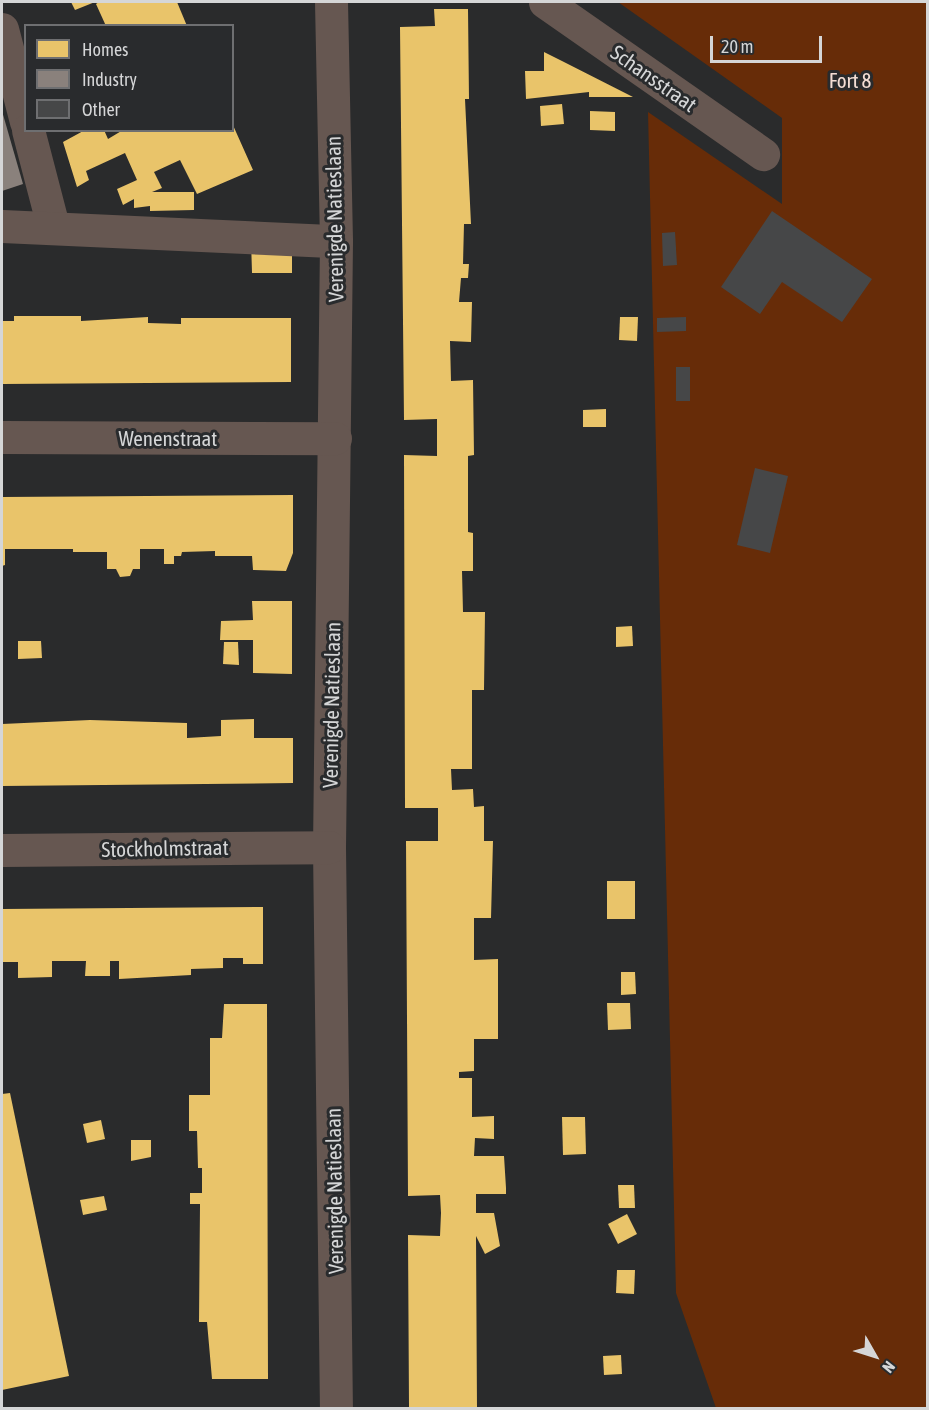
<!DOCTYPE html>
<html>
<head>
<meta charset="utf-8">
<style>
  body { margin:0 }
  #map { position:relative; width:929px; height:1410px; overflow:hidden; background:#2a2b2c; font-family:"Asap Condensed",sans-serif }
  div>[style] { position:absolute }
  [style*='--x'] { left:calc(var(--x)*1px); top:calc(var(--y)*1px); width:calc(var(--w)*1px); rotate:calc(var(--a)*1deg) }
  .green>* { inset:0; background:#672c08 }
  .homes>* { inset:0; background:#e9c46a }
  .industry>* { inset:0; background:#8a817c }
  .building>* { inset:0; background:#464748 }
  .minor>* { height:33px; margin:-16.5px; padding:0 16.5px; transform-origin:16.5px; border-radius:16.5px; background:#665751 }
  span { translate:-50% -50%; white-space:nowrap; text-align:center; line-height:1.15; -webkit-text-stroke:6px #292b2d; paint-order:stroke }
  .street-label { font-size:21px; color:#d5d6d7 }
  .park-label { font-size:21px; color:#f4ded4 }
  .frame { position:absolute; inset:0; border:3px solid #d5d6d7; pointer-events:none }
  .legend { position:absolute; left:24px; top:24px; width:210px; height:108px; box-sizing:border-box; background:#292b2d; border:2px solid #6e6f71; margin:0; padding:8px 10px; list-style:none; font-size:18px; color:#d5d6d7 }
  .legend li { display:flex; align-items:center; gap:12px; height:30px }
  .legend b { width:30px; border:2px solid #6e6f71 }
  .north { position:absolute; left:845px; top:1326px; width:60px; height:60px; -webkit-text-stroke:4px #292b2d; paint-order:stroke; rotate:129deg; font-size:16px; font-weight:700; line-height:24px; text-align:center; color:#d5d6d7 }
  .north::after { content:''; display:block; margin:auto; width:21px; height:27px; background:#d5d6d7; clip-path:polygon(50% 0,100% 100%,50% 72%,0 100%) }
  .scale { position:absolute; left:710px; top:36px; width:112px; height:27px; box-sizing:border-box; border:3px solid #d5d6d7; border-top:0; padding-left:8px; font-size:18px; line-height:21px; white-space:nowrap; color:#d5d6d7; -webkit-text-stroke:4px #292b2d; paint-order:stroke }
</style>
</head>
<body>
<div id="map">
  <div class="green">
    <i style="clip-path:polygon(618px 2px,927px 2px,927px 1408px,716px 1408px,676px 1293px,648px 112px,782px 204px,782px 118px)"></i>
  </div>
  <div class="homes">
    <i style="clip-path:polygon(71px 2px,95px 2px,75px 10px)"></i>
    <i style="clip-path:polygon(99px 2px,177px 2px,187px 26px,106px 26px,96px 4px)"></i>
    <i style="clip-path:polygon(434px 9px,468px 9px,469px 99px,465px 99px,471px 224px,464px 224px,463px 264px,469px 264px,468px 278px,461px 278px,459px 302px,472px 302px,471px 342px,450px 341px,451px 381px,473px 380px,474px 455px,468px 456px,468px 532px,473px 533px,473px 571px,462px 571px,463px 612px,485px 612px,484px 690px,472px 690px,472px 769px,451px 769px,452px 790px,473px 789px,474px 807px,484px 806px,484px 841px,493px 841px,491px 918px,474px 918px,474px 960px,498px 959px,498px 1039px,474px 1039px,474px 1071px,459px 1072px,459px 1078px,472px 1078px,472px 1117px,494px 1116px,494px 1139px,475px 1138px,474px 1156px,504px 1156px,506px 1188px,506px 1194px,476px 1194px,476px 1213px,494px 1213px,500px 1246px,485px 1254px,476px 1236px,477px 1408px,409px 1408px,408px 1235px,440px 1236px,441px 1213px,440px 1195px,408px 1196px,406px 841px,438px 841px,438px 808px,405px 808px,404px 455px,437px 456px,437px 419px,404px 420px,400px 27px,435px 26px)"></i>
    <i style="clip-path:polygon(544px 52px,562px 61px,633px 97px,589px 97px,589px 92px,526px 99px,525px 71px,544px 71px)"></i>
    <i style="clip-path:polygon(562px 104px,564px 124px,541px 126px,540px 106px)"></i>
    <i style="clip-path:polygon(590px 111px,615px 112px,615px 131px,590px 130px)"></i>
    <i style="clip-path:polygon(232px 123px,253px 170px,197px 194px,180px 160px,154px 172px,162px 188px,152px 192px,194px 192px,194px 210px,150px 211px,150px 206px,134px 208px,134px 199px,123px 205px,117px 189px,137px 180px,125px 153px,86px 171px,89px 180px,77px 187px,63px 142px,85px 130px,104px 130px,108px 139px,123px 130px,232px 130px)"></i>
    <i style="clip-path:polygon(251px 240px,292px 240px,292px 273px,252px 273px)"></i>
    <i style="clip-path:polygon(14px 316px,81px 316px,81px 321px,148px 317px,148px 323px,181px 324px,181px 318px,291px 318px,291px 382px,2px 384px,2px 321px,14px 321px)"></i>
    <i style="clip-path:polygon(620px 317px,638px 317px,637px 341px,619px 340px)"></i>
    <i style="clip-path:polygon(606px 409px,606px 427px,583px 427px,583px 410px)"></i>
    <i style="clip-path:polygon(293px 495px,293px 553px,286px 571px,253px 570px,252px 556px,215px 556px,215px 551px,182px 552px,181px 556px,174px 556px,174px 564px,164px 564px,164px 549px,140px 549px,140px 569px,133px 569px,130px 576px,120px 577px,116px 569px,107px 569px,107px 552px,73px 552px,73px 549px,5px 549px,5px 565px,2px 566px,2px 497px)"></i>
    <i style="clip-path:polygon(252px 601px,292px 601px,292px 674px,253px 673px,253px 640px,220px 640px,221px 621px,253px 620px)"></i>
    <i style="clip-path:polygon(632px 626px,633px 646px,616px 647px,616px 627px)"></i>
    <i style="clip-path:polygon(18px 641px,41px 641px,42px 658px,18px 659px)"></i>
    <i style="clip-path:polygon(224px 642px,238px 642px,239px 665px,223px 664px)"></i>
    <i style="clip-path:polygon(254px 719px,254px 738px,293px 738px,293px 783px,2px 786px,2px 724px,90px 720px,187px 723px,187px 738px,221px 736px,221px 720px)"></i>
    <i style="clip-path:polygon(607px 881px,635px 881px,635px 919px,607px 919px)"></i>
    <i style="clip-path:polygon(263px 907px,263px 964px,243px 964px,243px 958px,223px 958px,223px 968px,191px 969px,191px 975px,119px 979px,119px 961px,110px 961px,110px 976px,85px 976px,86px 961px,52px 961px,52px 977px,18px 978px,18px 962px,2px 962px,2px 909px)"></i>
    <i style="clip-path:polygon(621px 972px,635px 972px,636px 994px,621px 995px)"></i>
    <i style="clip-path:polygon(607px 1003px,630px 1003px,631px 1029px,608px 1030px)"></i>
    <i style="clip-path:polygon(224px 1004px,267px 1004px,268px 1379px,212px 1379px,207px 1322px,199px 1322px,200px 1204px,190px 1204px,190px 1193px,202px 1193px,202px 1168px,198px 1168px,197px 1131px,189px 1131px,189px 1095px,210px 1095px,210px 1038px,222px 1038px)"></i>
    <i style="clip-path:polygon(10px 1093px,69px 1376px,2px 1390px,2px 1094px)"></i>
    <i style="clip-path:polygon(562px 1117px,585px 1117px,586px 1154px,563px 1155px)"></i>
    <i style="clip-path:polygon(101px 1120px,105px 1139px,87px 1143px,83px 1124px)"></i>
    <i style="clip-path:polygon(131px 1140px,151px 1140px,151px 1157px,131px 1161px)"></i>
    <i style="clip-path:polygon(618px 1185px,634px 1185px,635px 1208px,619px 1208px)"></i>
    <i style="clip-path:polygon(104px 1196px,107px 1210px,83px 1215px,80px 1200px)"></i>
    <i style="clip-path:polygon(627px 1214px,637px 1234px,618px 1244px,608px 1224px)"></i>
    <i style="clip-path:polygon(617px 1270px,635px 1270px,634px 1294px,616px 1293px)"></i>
    <i style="clip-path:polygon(621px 1355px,622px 1374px,604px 1375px,603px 1356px)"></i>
  </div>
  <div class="industry">
    <i style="clip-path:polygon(2px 111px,23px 184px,2px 191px)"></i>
  </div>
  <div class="building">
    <i style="clip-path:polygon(772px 211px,872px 279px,842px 322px,782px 282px,760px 314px,721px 287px)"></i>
    <i style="clip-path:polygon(675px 232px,677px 265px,663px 266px,662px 233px)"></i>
    <i style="clip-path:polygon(686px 317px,686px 331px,657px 332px,657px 318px)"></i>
    <i style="clip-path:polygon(676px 367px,690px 367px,690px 401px,676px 401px)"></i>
    <i style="clip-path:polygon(755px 468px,788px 476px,770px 553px,737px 545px)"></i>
  </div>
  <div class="minor">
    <i style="--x:331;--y:2;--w:239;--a:88.8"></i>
    <i style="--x:336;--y:241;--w:606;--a:90.66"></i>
    <i style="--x:329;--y:847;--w:561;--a:89.29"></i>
    <i style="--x:545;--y:2;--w:266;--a:34.9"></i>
    <i style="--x:2;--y:29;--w:96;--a:75.5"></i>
    <i style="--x:28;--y:130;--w:99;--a:75.4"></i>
    <i style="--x:2;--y:226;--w:334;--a:2.6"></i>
    <i style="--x:2;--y:437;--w:333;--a:0.2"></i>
    <i style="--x:2;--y:850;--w:327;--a:-0.5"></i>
  </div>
  <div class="street-label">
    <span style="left:654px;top:78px;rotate:35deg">Schansstraat</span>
    <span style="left:334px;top:219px;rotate:-91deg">Verenigde Natieslaan</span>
    <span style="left:168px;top:438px">Wenenstraat</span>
    <span style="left:331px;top:705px;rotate:-89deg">Verenigde Natieslaan</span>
    <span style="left:165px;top:848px;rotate:-1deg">Stockholmstraat</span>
    <span style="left:334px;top:1191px;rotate:-91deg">Verenigde Natieslaan</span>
  </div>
  <div class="park-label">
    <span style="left:850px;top:80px">Fort 8</span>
  </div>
  <div class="frame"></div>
  <ul class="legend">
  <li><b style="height:16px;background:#e9c46a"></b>Homes</li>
  <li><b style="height:16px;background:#8a817c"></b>Industry</li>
  <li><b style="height:16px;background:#464748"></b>Other</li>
  </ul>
  <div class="north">N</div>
  <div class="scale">20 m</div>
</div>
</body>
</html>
